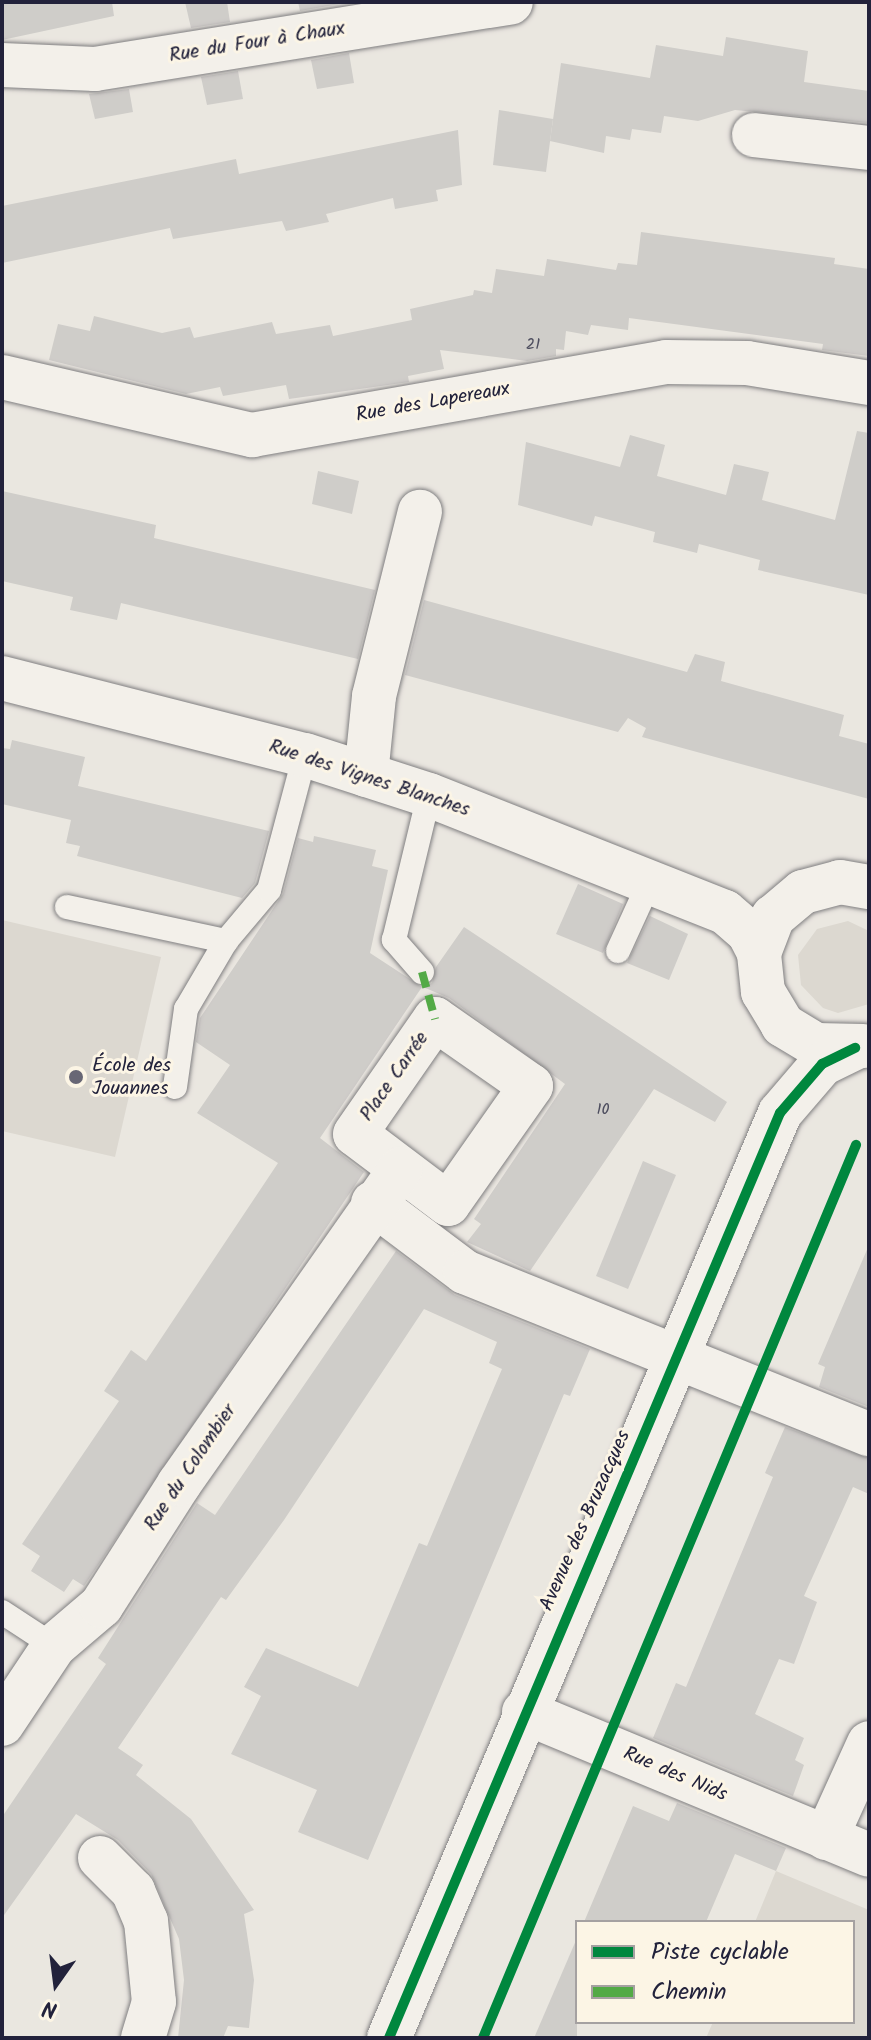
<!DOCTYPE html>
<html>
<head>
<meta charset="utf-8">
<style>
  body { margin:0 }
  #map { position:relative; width:871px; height:2040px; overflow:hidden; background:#eae7e0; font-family:Kalam,sans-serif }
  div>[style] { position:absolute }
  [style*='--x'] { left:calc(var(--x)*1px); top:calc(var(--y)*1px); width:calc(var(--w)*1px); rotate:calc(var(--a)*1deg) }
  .green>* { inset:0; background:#dcd8d0 }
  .building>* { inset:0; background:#cfcdc9 }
  .roads { filter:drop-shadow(0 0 2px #807f81) drop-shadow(0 0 2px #807f81) }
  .lane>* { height:24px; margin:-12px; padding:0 12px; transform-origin:12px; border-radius:12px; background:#f3f0ea }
  .street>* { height:44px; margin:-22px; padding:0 22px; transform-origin:22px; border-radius:22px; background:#f3f0ea }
  .quiet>* { height:8px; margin-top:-4px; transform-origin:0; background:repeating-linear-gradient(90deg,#53aa46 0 16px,transparent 0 24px) }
  .cycleway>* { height:10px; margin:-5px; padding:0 5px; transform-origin:5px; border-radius:5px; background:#00873e }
  .dots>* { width:22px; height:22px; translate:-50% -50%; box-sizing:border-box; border:4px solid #fcf5e5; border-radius:50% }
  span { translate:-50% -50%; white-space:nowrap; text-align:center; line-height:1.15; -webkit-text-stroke:6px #fcf5e5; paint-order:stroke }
  .number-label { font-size:16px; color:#4d4d5e }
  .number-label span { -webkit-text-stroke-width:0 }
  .street-label { font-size:20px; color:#22223b }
  .poi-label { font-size:20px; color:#22223b }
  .left { translate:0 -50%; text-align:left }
  .frame { position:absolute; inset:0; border:4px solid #22223b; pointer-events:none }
  .legend { position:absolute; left:575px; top:1920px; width:280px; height:104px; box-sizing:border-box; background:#fcf5e5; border:2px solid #a5a1a1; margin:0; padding:10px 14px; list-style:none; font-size:24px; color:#22223b }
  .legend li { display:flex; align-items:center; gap:16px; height:40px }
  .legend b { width:40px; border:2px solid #a5a1a1 }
  .north { position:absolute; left:16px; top:1944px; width:80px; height:80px; -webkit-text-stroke:6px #fcf5e5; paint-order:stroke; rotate:194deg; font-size:22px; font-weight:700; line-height:32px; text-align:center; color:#22223b }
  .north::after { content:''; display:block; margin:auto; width:28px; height:36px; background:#22223b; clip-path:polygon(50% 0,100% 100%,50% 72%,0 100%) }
</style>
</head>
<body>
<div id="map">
  <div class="green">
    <i style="clip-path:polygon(2px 920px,161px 957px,115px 1157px,2px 1131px)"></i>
    <i style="clip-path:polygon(848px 921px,869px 931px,869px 1004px,838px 1013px,823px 1008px,801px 985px,798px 955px,817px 929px)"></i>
    <i style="clip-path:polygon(776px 1871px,869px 1910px,869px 2038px,706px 2038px,713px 2022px,853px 2022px,853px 1922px,755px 1922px)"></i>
  </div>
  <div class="building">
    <i style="clip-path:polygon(2px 2px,112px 2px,114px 16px,2px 40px)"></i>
    <i style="clip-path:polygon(185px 2px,227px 2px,230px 22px,191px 28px)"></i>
    <i style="clip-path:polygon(298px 2px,339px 2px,339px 4px,300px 11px)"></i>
    <i style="clip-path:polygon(726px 37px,808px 51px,804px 82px,869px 91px,869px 123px,735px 110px,698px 121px,664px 116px,661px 133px,632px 129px,630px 140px,606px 136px,604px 153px,550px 141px,561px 63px,650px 78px,656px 45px,723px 56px)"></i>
    <i style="clip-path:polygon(349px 53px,354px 83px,317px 89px,311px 60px)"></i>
    <i style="clip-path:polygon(238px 71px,243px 99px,207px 105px,201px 77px)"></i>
    <i style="clip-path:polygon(129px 89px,133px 112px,95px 119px,89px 94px)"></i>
    <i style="clip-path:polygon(499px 110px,553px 119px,546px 172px,493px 165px)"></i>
    <i style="clip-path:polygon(458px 130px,462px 185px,436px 190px,438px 201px,395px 209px,393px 198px,326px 214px,329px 222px,286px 231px,282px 221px,173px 239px,170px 228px,2px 263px,2px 206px,236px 159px,239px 174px)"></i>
    <i style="clip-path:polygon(641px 232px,835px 258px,834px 264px,869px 269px,869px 356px,822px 350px,823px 344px,629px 318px,628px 330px,591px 325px,588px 335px,566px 331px,564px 350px,556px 349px,556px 356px,527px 361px,440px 350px,444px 369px,408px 376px,409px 382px,289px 399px,286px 385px,223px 396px,220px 387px,186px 394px,49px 360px,58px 324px,90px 331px,94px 316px,162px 333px,190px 327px,194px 338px,272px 322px,276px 334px,330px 325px,333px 336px,412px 320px,410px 309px,473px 295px,474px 290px,492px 293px,496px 269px,544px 276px,547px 259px,616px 270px,618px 263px,637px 265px)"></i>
    <i style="clip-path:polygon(857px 431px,869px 433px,869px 595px,758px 570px,760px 560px,699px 544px,697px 553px,653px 542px,655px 532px,595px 516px,592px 526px,518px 505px,526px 442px,620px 467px,630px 435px,665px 445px,657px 476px,726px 495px,734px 464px,769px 472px,762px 500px,835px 520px)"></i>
    <i style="clip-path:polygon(318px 471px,359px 481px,352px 514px,312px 504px)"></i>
    <i style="clip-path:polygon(2px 491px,156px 525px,154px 538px,375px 590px,358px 659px,121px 603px,117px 620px,70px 610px,73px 597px,2px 581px)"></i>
    <i style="clip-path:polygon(424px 600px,687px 672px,695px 654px,725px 662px,721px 681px,844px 715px,839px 736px,869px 744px,869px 799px,642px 737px,646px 728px,628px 718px,618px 732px,405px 675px)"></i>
    <i style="clip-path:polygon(12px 740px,85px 757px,78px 786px,269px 831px,255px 883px,242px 898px,77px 856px,80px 846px,66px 843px,71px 820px,2px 804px,2px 748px,10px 749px)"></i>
    <i style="clip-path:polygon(314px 836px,376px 850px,372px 866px,388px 870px,370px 953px,422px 987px,320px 1138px,364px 1172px,84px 1586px,73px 1579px,64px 1592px,31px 1571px,40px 1556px,22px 1544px,119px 1401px,104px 1391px,131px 1350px,146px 1361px,278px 1163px,197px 1113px,230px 1065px,196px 1042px,200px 1018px,283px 894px,298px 838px,313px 842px)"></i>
    <i style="clip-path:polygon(578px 884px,623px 904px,603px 953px,556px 934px)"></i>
    <i style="clip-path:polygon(650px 916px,688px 934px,669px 980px,627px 963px)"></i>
    <i style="clip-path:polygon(464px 927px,727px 1102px,715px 1122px,654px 1089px,530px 1271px,467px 1242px,481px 1224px,474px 1219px,565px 1084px,449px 998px,423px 987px,432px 983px,436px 967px)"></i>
    <i style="clip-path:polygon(643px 1161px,676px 1175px,628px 1289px,596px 1276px)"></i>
    <i style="clip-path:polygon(869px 1245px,869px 1407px,819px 1387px,825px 1367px,818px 1364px)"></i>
    <i style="clip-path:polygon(396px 1251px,455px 1295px,590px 1349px,570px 1396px,564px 1394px,368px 1860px,298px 1832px,317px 1790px,231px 1754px,261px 1696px,244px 1687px,266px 1648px,358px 1687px,419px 1543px,427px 1546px,502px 1369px,489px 1363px,497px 1342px,424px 1309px,284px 1520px,226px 1600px,221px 1597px,118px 1748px,143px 1765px,136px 1775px,191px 1819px,254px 1910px,244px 1914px,254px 1980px,249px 2028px,228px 2026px,223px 2038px,178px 2038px,184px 1980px,179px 1939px,151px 1874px,118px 1840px,76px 1814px,2px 1918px,2px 1817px,106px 1664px,98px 1658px,197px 1503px,215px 1515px)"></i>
    <i style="clip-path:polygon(785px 1427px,869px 1458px,869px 1494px,853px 1487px,804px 1596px,817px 1602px,794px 1664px,779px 1659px,755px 1714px,804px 1738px,795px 1760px,804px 1765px,793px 1796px,653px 1738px,676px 1683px,686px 1687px,773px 1477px,765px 1473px)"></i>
    <i style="clip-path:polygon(677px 1803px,786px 1848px,776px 1871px,735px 1854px,706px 1922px,584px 1922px,633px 1806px,669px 1821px)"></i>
    <i style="clip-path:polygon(577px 1938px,577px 2038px,534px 2038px)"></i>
  </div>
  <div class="roads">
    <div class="lane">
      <i style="--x:67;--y:907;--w:163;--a:12.1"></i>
      <i style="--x:618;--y:951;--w:77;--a:-65.4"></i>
      <i style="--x:422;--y:972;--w:43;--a:-131.2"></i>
      <i style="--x:394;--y:940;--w:149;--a:-76.4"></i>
      <i style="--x:175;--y:1087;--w:79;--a:-82"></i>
      <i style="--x:186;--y:1009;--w:79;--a:-59.5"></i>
      <i style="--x:226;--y:941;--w:67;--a:-49.9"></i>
      <i style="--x:269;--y:890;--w:140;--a:-75.1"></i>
      <i style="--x:2;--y:1612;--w:62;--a:33.2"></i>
    </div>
    <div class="street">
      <i style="--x:2;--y:65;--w:93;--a:2.5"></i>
      <i style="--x:95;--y:69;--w:421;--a:-9.1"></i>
      <i style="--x:754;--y:135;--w:116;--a:6.4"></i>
      <i style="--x:2;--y:377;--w:257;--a:13.1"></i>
      <i style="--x:252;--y:435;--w:420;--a:-10"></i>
      <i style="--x:666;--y:362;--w:81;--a:0.7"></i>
      <i style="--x:747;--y:363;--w:124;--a:9.3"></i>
      <i style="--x:2;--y:678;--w:313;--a:14.3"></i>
      <i style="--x:305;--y:755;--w:130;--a:17.9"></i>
      <i style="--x:429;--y:795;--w:318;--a:21.6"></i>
      <i style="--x:725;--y:912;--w:32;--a:41"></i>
      <i style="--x:749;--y:933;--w:22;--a:63"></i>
      <i style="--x:366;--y:775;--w:79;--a:-84.2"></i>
      <i style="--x:374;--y:696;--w:190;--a:-76"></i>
      <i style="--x:435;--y:1019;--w:117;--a:34.9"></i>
      <i style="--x:531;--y:1086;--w:144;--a:125.1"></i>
      <i style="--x:448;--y:1204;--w:116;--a:-143"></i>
      <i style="--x:355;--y:1134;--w:140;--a:-55.2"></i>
      <i style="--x:863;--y:1046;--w:47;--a:-178.8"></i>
      <i style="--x:816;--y:1045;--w:39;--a:-149"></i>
      <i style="--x:783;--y:1025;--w:39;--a:-121"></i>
      <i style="--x:763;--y:992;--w:39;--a:-96"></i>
      <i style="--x:759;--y:953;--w:39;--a:-69"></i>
      <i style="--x:773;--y:917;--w:39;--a:-40"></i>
      <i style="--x:803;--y:892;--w:38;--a:-15"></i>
      <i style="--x:840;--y:882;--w:29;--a:10"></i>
      <i style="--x:373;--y:1203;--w:115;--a:36.9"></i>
      <i style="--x:465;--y:1272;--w:435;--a:21.9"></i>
      <i style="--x:524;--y:1712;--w:373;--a:22.5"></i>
      <i style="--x:2;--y:1724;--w:94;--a:-56.3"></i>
      <i style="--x:54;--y:1646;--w:62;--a:-40.4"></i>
      <i style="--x:101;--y:1606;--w:145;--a:-57.4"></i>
      <i style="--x:179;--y:1484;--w:385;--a:-54.9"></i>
      <i style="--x:826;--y:1838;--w:104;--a:-65.6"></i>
      <i style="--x:100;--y:1858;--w:47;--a:45"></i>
      <i style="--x:133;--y:1891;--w:33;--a:67"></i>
      <i style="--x:146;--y:1921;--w:81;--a:84.4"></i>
      <i style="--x:154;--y:2002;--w:38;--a:107"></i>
      <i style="--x:389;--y:2038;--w:1004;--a:-67.09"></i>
      <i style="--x:780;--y:1113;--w:65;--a:-49.4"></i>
      <i style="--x:822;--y:1064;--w:37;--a:-26"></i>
    </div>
  </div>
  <div class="quiet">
    <i style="--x:422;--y:972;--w:49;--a:74.5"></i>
  </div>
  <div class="cycleway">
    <i style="--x:389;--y:2038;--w:1004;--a:-67.09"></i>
    <i style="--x:780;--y:1113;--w:65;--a:-49.4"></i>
    <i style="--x:822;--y:1064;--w:37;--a:-26"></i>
    <i style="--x:483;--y:2038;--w:968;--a:-67.33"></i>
  </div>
  <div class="dots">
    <i style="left:76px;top:1077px;background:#686775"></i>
  </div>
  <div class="number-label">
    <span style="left:533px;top:345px">21</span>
    <span style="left:603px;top:1110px">10</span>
  </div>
  <div class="street-label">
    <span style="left:257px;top:43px;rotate:-9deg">Rue du Four à Chaux</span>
    <span style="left:433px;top:403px;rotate:-10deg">Rue des Lapereaux</span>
    <span style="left:369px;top:779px;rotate:18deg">Rue des Vignes Blanches</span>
    <span style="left:395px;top:1077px;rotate:-55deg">Place Carrée</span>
    <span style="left:191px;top:1468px;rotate:-56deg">Rue du Colombier</span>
    <span style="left:586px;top:1521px;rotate:-66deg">Avenue des Bruzacques</span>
    <span style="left:675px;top:1775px;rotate:23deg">Rue des Nids</span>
  </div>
  <div class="poi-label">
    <span class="left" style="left:92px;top:1078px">École des<br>Jouannes</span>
  </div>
  <div class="frame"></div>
  <ul class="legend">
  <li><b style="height:10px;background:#00873e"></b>Piste cyclable</li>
  <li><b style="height:10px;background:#53aa46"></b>Chemin</li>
  </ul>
  <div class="north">N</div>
</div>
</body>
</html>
